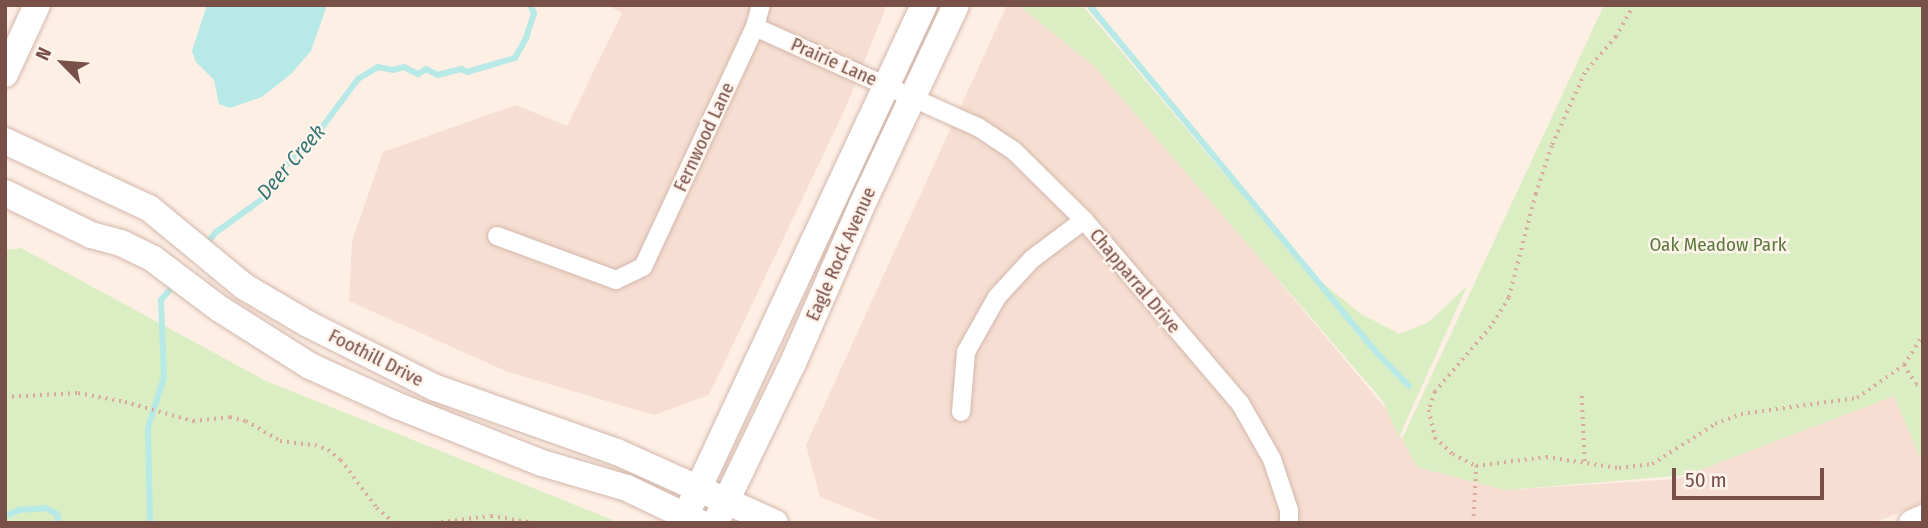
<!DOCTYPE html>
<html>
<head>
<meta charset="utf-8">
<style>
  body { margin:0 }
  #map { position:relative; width:1928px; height:528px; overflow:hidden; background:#feefe4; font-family:"Fira Sans Condensed",sans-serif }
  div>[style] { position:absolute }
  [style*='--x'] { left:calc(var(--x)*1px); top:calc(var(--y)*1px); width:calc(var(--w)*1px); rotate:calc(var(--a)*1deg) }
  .residential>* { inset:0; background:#f6dfd2 }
  .green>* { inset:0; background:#dbedc2 }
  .water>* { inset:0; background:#b7e9e7 }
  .stream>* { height:6px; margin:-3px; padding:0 3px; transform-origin:3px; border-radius:3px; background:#b7e9e7 }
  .path>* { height:3.5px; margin-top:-1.75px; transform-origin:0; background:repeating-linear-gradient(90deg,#daaa9d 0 2px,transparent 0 7px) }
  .roads { filter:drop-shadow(0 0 2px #d3b7ac) drop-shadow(0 0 2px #d3b7ac) }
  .street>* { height:18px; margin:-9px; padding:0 9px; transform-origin:9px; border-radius:9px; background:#fff }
  .secondary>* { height:26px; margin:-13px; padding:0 13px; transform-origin:13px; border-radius:13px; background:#fff }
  span { translate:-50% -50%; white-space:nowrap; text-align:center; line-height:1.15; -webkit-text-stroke:5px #fff4ec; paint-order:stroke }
  .street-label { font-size:19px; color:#795048 }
  .park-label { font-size:19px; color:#597a3c }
  .water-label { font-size:21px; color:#387876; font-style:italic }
  .frame { position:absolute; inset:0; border:7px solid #795048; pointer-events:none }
  .north { position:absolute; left:28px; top:28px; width:70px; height:70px; -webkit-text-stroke:5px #fff4ec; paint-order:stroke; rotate:295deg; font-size:19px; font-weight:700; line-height:28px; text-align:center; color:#795048 }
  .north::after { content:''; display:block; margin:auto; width:24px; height:32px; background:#795048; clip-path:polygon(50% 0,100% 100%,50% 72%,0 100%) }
  .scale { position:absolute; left:1672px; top:468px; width:152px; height:32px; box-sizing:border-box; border:4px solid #795048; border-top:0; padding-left:9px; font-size:21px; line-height:24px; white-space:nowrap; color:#795048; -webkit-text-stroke:5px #fff4ec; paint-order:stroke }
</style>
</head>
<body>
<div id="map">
  <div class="residential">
    <i style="clip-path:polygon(607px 5px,887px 5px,845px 109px,709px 395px,654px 415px,508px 372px,349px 301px,352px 241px,383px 152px,516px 105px,567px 126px,622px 13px)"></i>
    <i style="clip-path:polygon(1007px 5px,1025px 5px,1097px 64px,1386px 409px,1417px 467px,1505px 490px,1676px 479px,1894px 395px,1923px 464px,1923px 503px,1873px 523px,886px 523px,820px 497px,806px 445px)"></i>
  </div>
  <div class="green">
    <i style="clip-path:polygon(1018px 5px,1082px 5px,1220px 169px,1320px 281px,1361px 314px,1400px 334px,1429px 322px,1467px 286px,1399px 437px,1382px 400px,1094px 66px)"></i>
    <i style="clip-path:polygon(1604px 5px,1923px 5px,1923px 464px,1894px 396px,1687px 475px,1505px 490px,1417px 467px,1402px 439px)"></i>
    <i style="clip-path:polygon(21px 248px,266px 381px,620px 523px,5px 523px,5px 250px)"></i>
  </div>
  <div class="water">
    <i style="clip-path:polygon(207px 5px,327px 5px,311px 51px,291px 74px,262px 97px,230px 108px,219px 104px,214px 80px,196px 62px,192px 51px)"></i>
  </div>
  <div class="stream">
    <i style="--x:1089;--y:5;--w:450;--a:50.4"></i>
    <i style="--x:1376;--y:352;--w:47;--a:45.9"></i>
    <i style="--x:206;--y:245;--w:15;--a:-53"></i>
    <i style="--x:215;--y:233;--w:67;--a:-35.8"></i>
    <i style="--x:269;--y:194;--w:10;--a:-96"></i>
    <i style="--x:268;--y:184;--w:75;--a:-46.1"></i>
    <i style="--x:320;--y:130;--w:64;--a:-53.3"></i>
    <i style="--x:358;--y:79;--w:23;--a:-31"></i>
    <i style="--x:378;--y:67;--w:15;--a:11"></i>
    <i style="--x:393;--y:70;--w:11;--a:-15"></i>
    <i style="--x:404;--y:67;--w:16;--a:27"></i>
    <i style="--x:418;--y:74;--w:9;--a:-32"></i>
    <i style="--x:426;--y:69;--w:13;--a:27"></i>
    <i style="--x:438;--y:75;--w:24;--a:-15"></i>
    <i style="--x:461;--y:69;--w:7;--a:27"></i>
    <i style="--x:467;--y:72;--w:50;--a:-16.3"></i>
    <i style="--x:515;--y:58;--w:23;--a:-61"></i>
    <i style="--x:526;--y:38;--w:26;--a:-72"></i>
    <i style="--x:534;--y:13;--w:9;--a:-117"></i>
    <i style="--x:5;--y:516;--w:15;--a:-23"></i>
    <i style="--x:19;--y:510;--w:26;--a:-4"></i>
    <i style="--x:45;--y:508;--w:13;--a:27"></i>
    <i style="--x:57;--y:514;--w:9;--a:77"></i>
    <i style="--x:150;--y:523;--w:95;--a:-91.2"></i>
    <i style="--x:148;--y:428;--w:53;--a:-72.6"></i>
    <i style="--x:164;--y:377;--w:77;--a:-92.2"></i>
    <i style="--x:161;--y:300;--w:21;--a:-49"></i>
  </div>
  <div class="path">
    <i style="--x:1634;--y:5;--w:37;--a:119"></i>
    <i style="--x:1616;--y:37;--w:48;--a:130.7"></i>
    <i style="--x:1585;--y:73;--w:80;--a:114.3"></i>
    <i style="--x:1552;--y:146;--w:51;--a:108.4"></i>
    <i style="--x:1536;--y:194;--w:107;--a:104.6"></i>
    <i style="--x:1509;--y:298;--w:34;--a:122"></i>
    <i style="--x:1491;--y:327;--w:86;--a:130.7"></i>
    <i style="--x:1435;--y:392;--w:19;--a:108"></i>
    <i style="--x:1429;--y:410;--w:29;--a:78"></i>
    <i style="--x:1435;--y:438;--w:24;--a:42"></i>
    <i style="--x:1453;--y:454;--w:26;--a:28"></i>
    <i style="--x:1476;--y:466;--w:71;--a:-7.3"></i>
    <i style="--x:1546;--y:457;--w:74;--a:8.6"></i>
    <i style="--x:1619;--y:468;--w:33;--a:-7"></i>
    <i style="--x:1652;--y:464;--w:75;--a:-32.4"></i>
    <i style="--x:1715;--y:424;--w:28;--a:-21"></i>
    <i style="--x:1741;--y:414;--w:117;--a:-7.9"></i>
    <i style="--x:1857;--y:398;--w:57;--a:-35.1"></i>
    <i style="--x:1904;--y:365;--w:36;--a:-58"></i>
    <i style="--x:1904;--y:365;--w:22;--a:58"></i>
    <i style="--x:1916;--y:384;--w:8;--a:30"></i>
    <i style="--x:1582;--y:396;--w:67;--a:87.4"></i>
    <i style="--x:5;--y:397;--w:73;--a:-3.1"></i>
    <i style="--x:78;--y:393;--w:48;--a:10.8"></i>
    <i style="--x:125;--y:402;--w:71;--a:15.6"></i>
    <i style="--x:193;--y:421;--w:37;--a:-6"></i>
    <i style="--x:230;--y:417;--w:16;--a:14"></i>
    <i style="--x:246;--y:421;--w:39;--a:30"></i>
    <i style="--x:280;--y:441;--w:35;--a:7"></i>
    <i style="--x:315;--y:445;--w:14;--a:21"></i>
    <i style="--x:328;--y:450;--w:16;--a:38"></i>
    <i style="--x:341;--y:460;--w:60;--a:53.1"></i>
    <i style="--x:377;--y:508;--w:23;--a:41"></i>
    <i style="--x:434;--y:523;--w:57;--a:-7"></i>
    <i style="--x:491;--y:516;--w:45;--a:9"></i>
    <i style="--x:1473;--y:523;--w:57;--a:-87"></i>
  </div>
  <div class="roads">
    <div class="street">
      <i style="--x:755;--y:27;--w:244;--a:24.2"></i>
      <i style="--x:978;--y:127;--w:43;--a:33.7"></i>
      <i style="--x:1014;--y:151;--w:98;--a:44.6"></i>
      <i style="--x:1084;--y:220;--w:240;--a:49.6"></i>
      <i style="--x:1240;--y:403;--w:64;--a:60.3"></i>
      <i style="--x:1272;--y:459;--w:54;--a:71.6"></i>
      <i style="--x:1289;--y:510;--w:13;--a:90"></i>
      <i style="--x:497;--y:236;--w:127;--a:20.3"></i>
      <i style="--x:616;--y:280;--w:30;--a:-26"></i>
      <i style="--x:643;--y:267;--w:265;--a:-65"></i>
      <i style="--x:755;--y:27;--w:23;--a:-75"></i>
      <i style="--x:961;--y:412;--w:60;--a:-85.2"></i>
      <i style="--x:966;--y:352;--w:63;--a:-60.6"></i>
      <i style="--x:997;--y:297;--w:52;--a:-47.4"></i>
      <i style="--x:1032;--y:259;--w:65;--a:-36.9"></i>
    </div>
    <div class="secondary">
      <i style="--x:5;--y:74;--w:76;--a:-65.1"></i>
      <i style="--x:5;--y:141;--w:159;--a:25"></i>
      <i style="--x:149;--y:208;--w:124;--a:39.5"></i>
      <i style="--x:245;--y:287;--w:73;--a:30.4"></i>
      <i style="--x:308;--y:324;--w:143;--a:26.6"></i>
      <i style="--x:436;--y:388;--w:192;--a:19.5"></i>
      <i style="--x:617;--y:452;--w:173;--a:24.2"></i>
      <i style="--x:5;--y:193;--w:96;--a:26"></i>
      <i style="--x:91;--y:235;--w:31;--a:15"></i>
      <i style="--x:121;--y:243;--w:34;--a:26"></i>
      <i style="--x:152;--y:258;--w:85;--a:36.9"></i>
      <i style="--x:220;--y:309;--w:107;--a:32.3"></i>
      <i style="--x:310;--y:366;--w:97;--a:24.4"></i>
      <i style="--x:398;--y:406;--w:155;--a:21.6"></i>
      <i style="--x:542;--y:463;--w:89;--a:16.4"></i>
      <i style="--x:627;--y:488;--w:81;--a:25.6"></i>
      <i style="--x:692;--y:502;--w:548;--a:-64.98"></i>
      <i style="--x:718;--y:518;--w:172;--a:-64.2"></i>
      <i style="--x:793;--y:363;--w:170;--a:-66.4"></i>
      <i style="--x:861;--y:207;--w:223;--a:-64.8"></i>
      <i style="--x:1912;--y:523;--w:12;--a:-24"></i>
    </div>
  </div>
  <div class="street-label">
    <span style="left:834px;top:62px;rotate:24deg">Prairie Lane</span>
    <span style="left:704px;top:137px;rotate:-65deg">Fernwood Lane</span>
    <span style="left:841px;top:254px;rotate:-66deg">Eagle Rock Avenue</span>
    <span style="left:1135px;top:281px;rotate:50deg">Chapparral Drive</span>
    <span style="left:376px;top:358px;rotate:27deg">Foothill Drive</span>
  </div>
  <div class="park-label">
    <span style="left:1718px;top:245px">Oak Meadow Park</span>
  </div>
  <div class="water-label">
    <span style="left:291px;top:162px;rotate:-49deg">Deer Creek</span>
  </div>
  <div class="frame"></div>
  <div class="north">N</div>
  <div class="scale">50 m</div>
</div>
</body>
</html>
